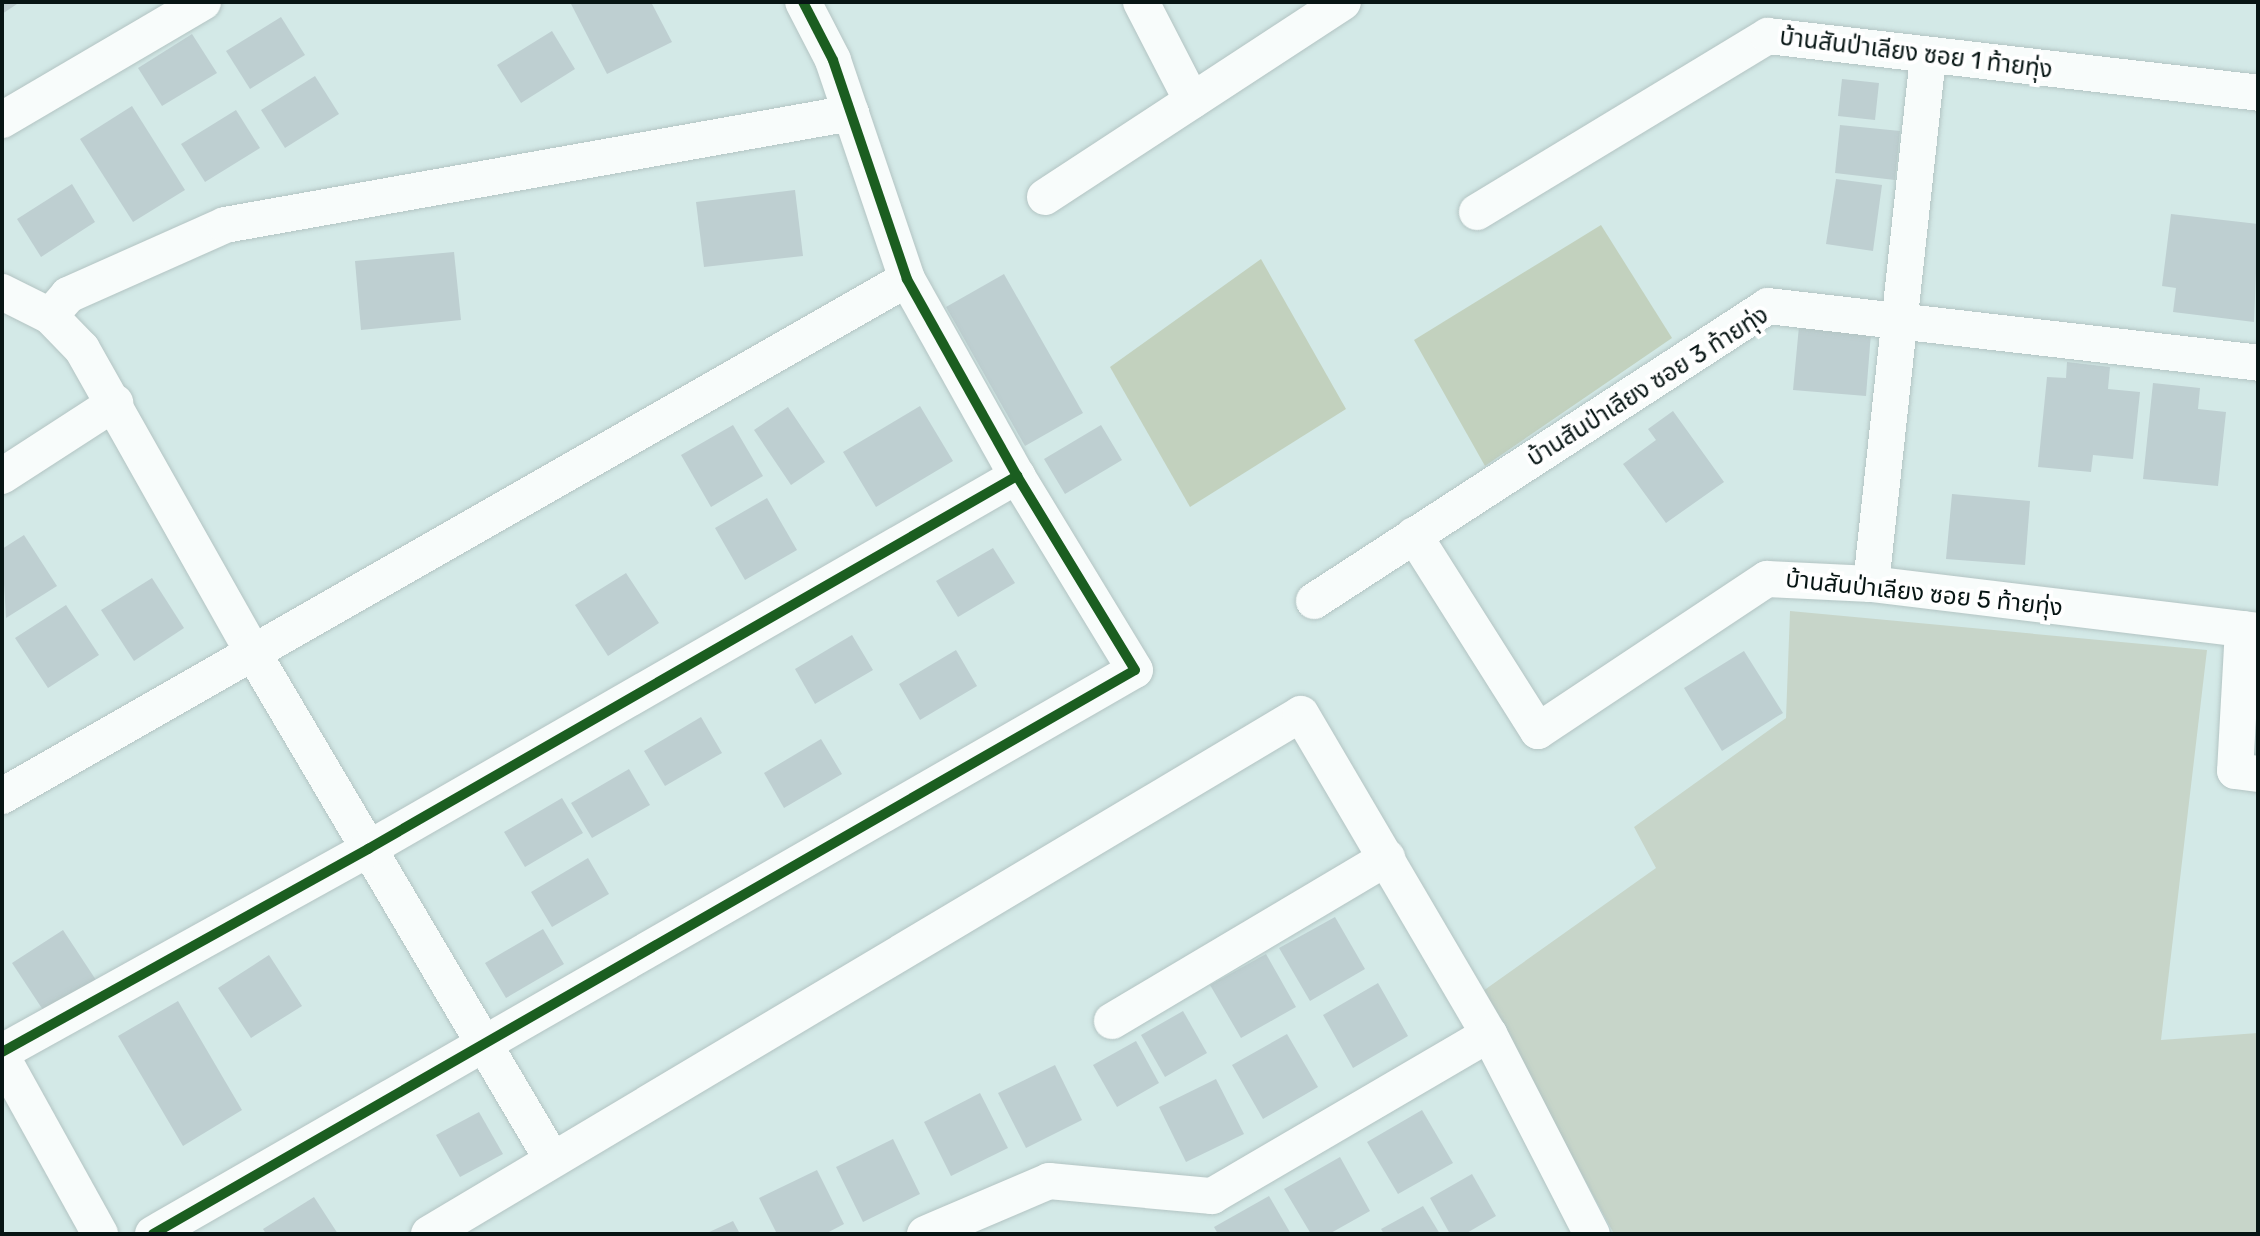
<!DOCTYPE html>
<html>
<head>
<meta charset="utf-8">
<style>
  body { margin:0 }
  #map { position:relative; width:2260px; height:1236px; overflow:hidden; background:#d3e9e7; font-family:Rubik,"Noto Sans Thai",sans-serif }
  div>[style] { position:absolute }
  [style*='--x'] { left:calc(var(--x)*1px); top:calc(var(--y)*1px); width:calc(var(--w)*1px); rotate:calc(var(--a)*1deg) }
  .green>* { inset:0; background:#c7d5c9 }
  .forest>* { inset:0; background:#c2d1be }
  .building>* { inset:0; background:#becfd1 }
  .roads { filter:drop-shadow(0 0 2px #b3c4c3) drop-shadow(0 0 2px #b3c4c3) }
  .minor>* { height:36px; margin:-18px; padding:0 18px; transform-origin:18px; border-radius:18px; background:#f8fcfb }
  .cycleway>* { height:10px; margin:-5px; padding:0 5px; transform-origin:5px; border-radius:5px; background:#1b5e20 }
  span { translate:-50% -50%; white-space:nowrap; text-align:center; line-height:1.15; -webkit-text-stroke:8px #fff; paint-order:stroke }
  .street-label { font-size:24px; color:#071514 }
  .frame { position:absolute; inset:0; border:4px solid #071514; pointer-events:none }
</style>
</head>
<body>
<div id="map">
  <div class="green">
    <i style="clip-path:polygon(1790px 611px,2207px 650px,2161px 1040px,2258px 1033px,2258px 1234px,1614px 1234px,1483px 991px,1656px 868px,1634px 827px,1786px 718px)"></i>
  </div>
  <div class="forest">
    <i style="clip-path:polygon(1601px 225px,1672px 338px,1485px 466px,1414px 340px)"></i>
    <i style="clip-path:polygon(1261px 259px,1346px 409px,1190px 507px,1110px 367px)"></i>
  </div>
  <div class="building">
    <i style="clip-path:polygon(2px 2px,20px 2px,2px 14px)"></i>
    <i style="clip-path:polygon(570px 2px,651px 2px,672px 42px,607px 74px)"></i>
    <i style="clip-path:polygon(281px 17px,305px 55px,250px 89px,226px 51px)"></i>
    <i style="clip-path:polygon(552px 31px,575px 69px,521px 103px,497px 65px)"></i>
    <i style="clip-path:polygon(192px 34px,217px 73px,162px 106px,138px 68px)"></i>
    <i style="clip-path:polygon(315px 76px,339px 114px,285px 148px,261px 110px)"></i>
    <i style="clip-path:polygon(1842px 79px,1879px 83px,1875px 120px,1838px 116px)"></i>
    <i style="clip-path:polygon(132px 106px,185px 190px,133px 222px,80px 139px)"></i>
    <i style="clip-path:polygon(236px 110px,260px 148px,205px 182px,181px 144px)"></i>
    <i style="clip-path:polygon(1840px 125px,1900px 131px,1895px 180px,1835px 173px)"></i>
    <i style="clip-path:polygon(1836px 179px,1882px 185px,1873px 251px,1826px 244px)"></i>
    <i style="clip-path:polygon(72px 184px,95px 222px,41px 257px,17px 219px)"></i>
    <i style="clip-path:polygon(795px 190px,803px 256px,704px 267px,696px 202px)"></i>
    <i style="clip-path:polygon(2171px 214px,2258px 224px,2254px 322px,2173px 312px,2176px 288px,2162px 286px)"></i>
    <i style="clip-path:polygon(454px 252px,461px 320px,361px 330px,355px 261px)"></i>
    <i style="clip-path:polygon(1004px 274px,1083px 413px,1025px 446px,946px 307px)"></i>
    <i style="clip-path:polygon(1799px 326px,1871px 333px,1866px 396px,1793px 390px)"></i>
    <i style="clip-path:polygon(2067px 362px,2110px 367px,2108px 389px,2140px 392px,2133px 459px,2093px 455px,2091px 472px,2038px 467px,2047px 377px,2066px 378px)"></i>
    <i style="clip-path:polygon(2153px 383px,2200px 388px,2198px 409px,2226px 412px,2218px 486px,2143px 479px)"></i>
    <i style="clip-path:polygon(920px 406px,953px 461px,876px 507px,843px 452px)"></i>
    <i style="clip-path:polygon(788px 407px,825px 462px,791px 485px,754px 430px)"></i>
    <i style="clip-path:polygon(1673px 411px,1724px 482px,1666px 523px,1623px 464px,1656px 440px,1648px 429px)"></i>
    <i style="clip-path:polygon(733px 425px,763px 476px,711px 507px,681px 455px)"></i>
    <i style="clip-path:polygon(1101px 425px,1122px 460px,1065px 494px,1044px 459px)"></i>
    <i style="clip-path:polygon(1952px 494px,2030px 501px,2025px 565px,1946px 559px)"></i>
    <i style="clip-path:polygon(767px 498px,797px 550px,745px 580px,715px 528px)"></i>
    <i style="clip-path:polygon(24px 535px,57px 586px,6px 618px,2px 549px)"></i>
    <i style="clip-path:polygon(993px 548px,1015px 583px,958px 617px,936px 581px)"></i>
    <i style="clip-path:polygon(626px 573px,659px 623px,608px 656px,575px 605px)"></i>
    <i style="clip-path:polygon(152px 578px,184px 628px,134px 661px,101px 610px)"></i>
    <i style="clip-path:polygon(66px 605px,99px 655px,48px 688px,15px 638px)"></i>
    <i style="clip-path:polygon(852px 635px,873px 670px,815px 704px,795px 669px)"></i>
    <i style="clip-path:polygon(956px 650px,977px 686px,920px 720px,899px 684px)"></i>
    <i style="clip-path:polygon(1744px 651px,1783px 713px,1722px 751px,1684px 688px)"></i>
    <i style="clip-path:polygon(701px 717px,722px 753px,665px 786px,644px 751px)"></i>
    <i style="clip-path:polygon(821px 739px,842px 774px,784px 808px,764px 773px)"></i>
    <i style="clip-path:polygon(629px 769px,650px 805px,592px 838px,571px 803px)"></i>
    <i style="clip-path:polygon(562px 798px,583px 833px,525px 867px,504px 832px)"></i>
    <i style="clip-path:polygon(588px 858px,609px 894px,552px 927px,531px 892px)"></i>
    <i style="clip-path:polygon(1335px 917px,1365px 969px,1310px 1001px,1279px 948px)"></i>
    <i style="clip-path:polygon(543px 929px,564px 964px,506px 998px,485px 963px)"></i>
    <i style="clip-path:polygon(63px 930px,96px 980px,45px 1013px,12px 963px)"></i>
    <i style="clip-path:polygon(1266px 954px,1296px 1007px,1241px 1038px,1210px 985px)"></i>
    <i style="clip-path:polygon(269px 955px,302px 1006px,251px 1038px,218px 988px)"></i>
    <i style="clip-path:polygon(1378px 983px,1408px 1036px,1353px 1068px,1323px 1015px)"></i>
    <i style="clip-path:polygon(178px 1001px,242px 1110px,183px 1146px,118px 1036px)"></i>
    <i style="clip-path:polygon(1183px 1011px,1207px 1053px,1165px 1077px,1141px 1035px)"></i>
    <i style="clip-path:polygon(1287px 1034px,1318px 1087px,1263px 1119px,1232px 1065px)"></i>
    <i style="clip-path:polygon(1136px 1041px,1159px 1083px,1117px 1107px,1093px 1065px)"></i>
    <i style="clip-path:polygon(1055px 1065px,1082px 1120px,1026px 1148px,998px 1093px)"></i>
    <i style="clip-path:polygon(1216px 1079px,1244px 1134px,1186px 1162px,1159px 1107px)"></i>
    <i style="clip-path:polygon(980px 1093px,1008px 1148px,951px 1176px,924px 1122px)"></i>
    <i style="clip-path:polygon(1422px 1110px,1453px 1163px,1398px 1194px,1367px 1142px)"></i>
    <i style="clip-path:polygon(479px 1112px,503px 1154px,460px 1177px,436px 1135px)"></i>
    <i style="clip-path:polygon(893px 1139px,920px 1194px,863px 1222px,836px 1167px)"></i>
    <i style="clip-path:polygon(1340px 1157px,1370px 1211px,1329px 1234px,1311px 1234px,1284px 1189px)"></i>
    <i style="clip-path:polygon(817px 1170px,844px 1224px,825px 1234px,777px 1234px,759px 1198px)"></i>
    <i style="clip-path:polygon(1472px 1174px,1496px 1216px,1465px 1234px,1450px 1234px,1430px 1198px)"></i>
    <i style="clip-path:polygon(1269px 1196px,1291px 1234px,1218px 1234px,1214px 1227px)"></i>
    <i style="clip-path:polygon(314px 1197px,338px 1234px,266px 1234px,263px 1229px)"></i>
    <i style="clip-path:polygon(1423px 1206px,1440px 1234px,1384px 1234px,1381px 1229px)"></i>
    <i style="clip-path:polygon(733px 1221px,740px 1234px,705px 1234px)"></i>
  </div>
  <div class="roads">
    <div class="minor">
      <i style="--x:1141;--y:2;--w:111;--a:62.7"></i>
      <i style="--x:2;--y:120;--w:233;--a:-30.4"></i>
      <i style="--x:1045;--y:197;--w:356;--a:-33.2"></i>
      <i style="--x:1477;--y:212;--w:340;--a:-31.2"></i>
      <i style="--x:1768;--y:36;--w:493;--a:6.6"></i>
      <i style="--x:2;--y:292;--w:54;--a:26.6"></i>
      <i style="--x:50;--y:316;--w:46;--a:45.9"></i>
      <i style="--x:82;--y:349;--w:347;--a:60.6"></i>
      <i style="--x:252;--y:651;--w:590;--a:59.44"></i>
      <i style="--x:50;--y:316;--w:28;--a:-49"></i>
      <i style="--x:68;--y:295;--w:172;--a:-24"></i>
      <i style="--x:225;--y:225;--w:636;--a:-10.14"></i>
      <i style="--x:2;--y:476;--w:135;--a:-32.9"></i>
      <i style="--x:1414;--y:535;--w:232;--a:57.7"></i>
      <i style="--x:1538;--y:731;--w:275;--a:-33.6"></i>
      <i style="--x:1767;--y:579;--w:104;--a:2.8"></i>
      <i style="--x:1871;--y:584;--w:390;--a:6.9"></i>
      <i style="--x:1871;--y:584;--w:530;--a:-83.83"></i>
      <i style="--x:1314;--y:601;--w:541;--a:-33.01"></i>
      <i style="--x:1768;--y:306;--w:493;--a:6.6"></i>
      <i style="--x:2243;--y:629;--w:142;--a:93.2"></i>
      <i style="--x:2235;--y:771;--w:23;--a:7"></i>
      <i style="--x:2;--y:796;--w:1042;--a:-29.74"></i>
      <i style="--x:1112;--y:1021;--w:320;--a:-30.7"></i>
      <i style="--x:2;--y:1052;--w:419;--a:-29"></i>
      <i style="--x:368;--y:849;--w:749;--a:-29.89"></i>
      <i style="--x:2;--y:1057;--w:202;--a:61"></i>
      <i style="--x:153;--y:1234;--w:1132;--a:-29.87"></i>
      <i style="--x:1135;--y:670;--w:227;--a:-121.3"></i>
      <i style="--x:1017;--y:476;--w:226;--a:-119.2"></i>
      <i style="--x:907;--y:279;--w:231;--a:-108.7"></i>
      <i style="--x:833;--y:60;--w:65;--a:-117.3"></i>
      <i style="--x:429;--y:1234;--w:1015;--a:-30.81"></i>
      <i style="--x:1301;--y:714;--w:371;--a:59.6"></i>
      <i style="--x:1489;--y:1034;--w:225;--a:62.8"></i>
      <i style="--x:925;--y:1234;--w:135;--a:-23.1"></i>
      <i style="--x:1049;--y:1181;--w:164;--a:5.3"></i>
      <i style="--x:1212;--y:1196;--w:321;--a:-30.3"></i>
    </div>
  </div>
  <div class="cycleway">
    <i style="--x:2;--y:1052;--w:419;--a:-29"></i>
    <i style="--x:368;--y:849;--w:749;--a:-29.89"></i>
    <i style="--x:153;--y:1234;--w:1132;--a:-29.87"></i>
    <i style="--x:1135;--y:670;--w:227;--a:-121.3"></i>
    <i style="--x:1017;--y:476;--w:226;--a:-119.2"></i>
    <i style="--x:907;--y:279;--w:231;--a:-108.7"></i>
    <i style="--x:833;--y:60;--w:65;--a:-117.3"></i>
  </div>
  <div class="street-label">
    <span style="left:1916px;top:54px;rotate:7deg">บ้านสันป่าเลียง ซอย 1 ท้ายทุ่ง</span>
    <span style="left:1648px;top:387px;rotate:-32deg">บ้านสันป่าเลียง ซอย 3 ท้ายทุ่ง</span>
    <span style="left:1924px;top:594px;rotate:6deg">บ้านสันป่าเลียง ซอย 5 ท้ายทุ่ง</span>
  </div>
  <div class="frame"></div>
</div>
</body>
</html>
